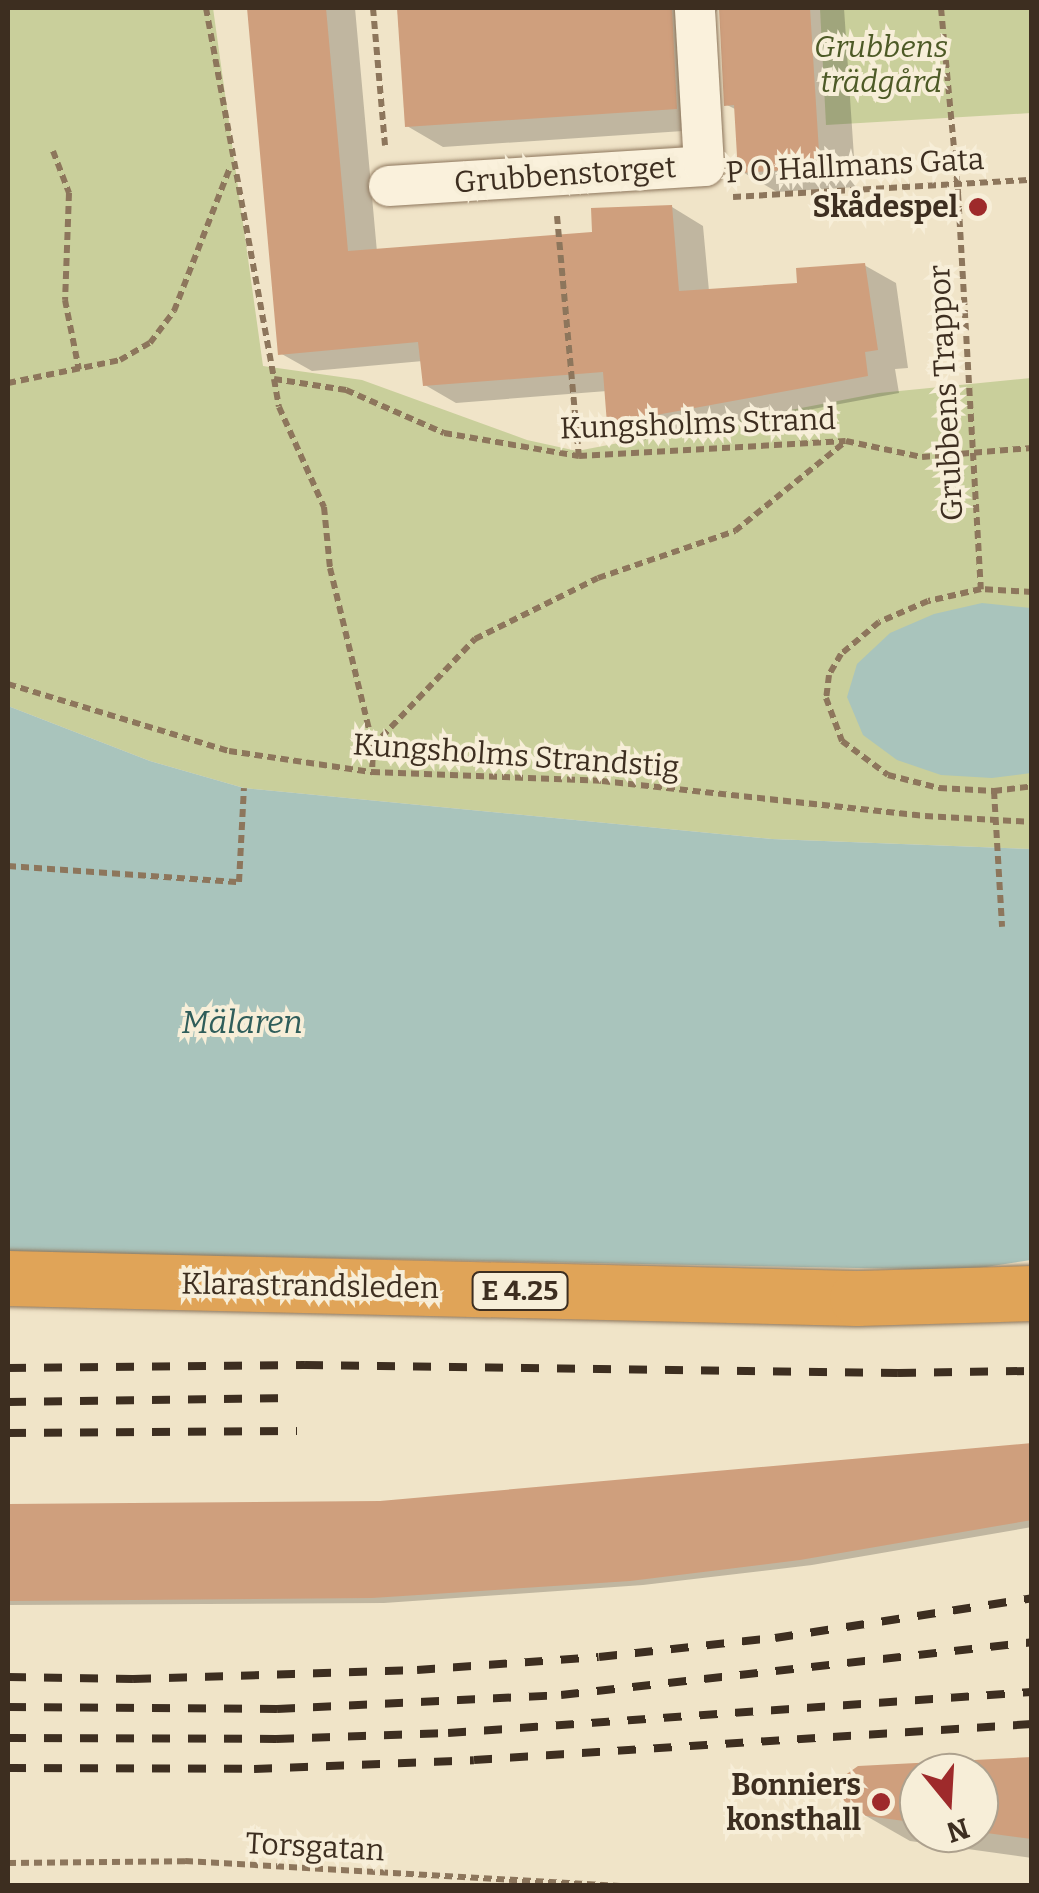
<!DOCTYPE html>
<html>
<head>
<meta charset="utf-8">
<style>
  body { margin:0 }
  #map { position:relative; width:1039px; height:1893px; overflow:hidden; background:#f0e4c8; font-family:Bitter,serif }
  div>[style] { position:absolute }
  [style*='--x'] { left:calc(var(--x)*1px); top:calc(var(--y)*1px); width:calc(var(--w)*1px); rotate:calc(var(--a)*1deg) }
  .green>* { inset:0; background:#c9cf9b }
  .water>* { inset:0; background:#a9c4bc }
  .shadow>* { inset:0; background:#0003 }
  .building>* { inset:0; background:#cf9f7d }
  .path>* { height:6px; margin-top:-3px; transform-origin:0; background:repeating-linear-gradient(90deg,#8d765c 0 8px,transparent 0 13px) }
  .roads { filter:drop-shadow(0 0 2px #8d765c) drop-shadow(0 0 2px #8d765c) }
  .street>* { height:40px; margin:-20px; padding:0 20px; transform-origin:20px; border-radius:20px; background:#faf1dc }
  .highway>* { height:55px; margin:-27.5px; padding:0 27.5px; transform-origin:27.5px; border-radius:27.5px; background:#e0a458 }
  .rail>* { height:8px; margin-top:-4px; transform-origin:0; background:repeating-linear-gradient(90deg,#3d2e20 0 18px,transparent 0 36px) }
  .dots>* { width:28px; height:28px; translate:-50% -50%; box-sizing:border-box; border:5px solid #f7eed8; border-radius:50% }
  span { translate:-50% -50%; white-space:nowrap; text-align:center; line-height:1.15; -webkit-text-stroke:8px #f7eed8; paint-order:stroke }
  .shield-label span { padding:2px 8px; background:#f7eed8; border:2px solid; border-radius:8px; -webkit-text-stroke-width:0 }
  .shield-label { font-size:28px; color:#3d2e20; font-weight:700 }
  .park-label { font-size:30px; color:#4d5a26; font-style:italic }
  .street-label { font-size:30px; color:#3d2e20 }
  .poi-label { font-size:30px; color:#3d2e20; font-weight:700 }
  .right { translate:-100% -50%; text-align:right }
  .water-label { font-size:32px; color:#2f5d5a; font-style:italic }
  .frame { position:absolute; inset:0; border:10px solid #3d2e20; pointer-events:none }
  .north { position:absolute; left:899px; top:1753px; width:100px; height:100px; box-sizing:border-box; background:#f7eed8; border:2px solid #ada18e; border-radius:50%; rotate:162deg; font-size:28px; font-weight:700; line-height:40px; text-align:center; color:#3d2e20 }
  .north::after { content:''; display:block; margin:auto; width:35px; height:45px; background:#9e2a2b; clip-path:polygon(50% 0,100% 100%,50% 72%,0 100%) }
</style>
</head>
<body>
<div id="map">
  <div class="green">
    <i style="clip-path:polygon(8px 8px,213px 8px,263px 366px,362px 380px,527px 440px,577px 451px,879px 393px,1031px 378px,1031px 849px,772px 839px,244px 788px,150px 761px,8px 706px)"></i>
    <i style="clip-path:polygon(820px 8px,1031px 8px,1031px 113px,826px 125px)"></i>
  </div>
  <div class="water">
    <i style="clip-path:polygon(982px 603px,1031px 608px,1031px 773px,992px 778px,941px 775px,897px 760px,863px 735px,847px 697px,857px 664px,890px 633px,934px 614px)"></i>
    <i style="clip-path:polygon(8px 706px,150px 761px,244px 788px,772px 839px,1031px 849px,1031px 1260px,966px 1270px,8px 1252px)"></i>
  </div>
  <div class="shadow">
    <i style="clip-path:polygon(249px 8px,355px 8px,377px 252px,595px 234px,672px 207px,703px 226px,709px 291px,799px 285px,864px 265px,896px 283px,908px 368px,895px 369px,899px 393px,640px 441px,609px 423px,607px 391px,456px 403px,425px 385px,423px 361px,312px 371px,280px 353px)"></i>
    <i style="clip-path:polygon(399px 8px,718px 8px,707px 30px,713px 129px,443px 147px,407px 126px)"></i>
    <i style="clip-path:polygon(721px 8px,844px 8px,856px 187px,777px 192px,741px 171px,737px 110px,727px 105px)"></i>
    <i style="clip-path:polygon(1032px 1444px,1032px 1527px,812px 1565px,643px 1585px,384px 1603px,8px 1605px,8px 1508px,380px 1504px)"></i>
    <i style="clip-path:polygon(evenodd,1032px 1759px,1032px 1858px,910px 1841px,861px 1813px,859px 1769px,1032px 1759px,919px 1773px,979px 1773px,979px 1833px,919px 1833px,919px 1773px)"></i>
  </div>
  <div class="building">
    <i style="clip-path:polygon(247px 8px,326px 8px,348px 251px,592px 232px,591px 208px,672px 205px,679px 291px,797px 283px,796px 268px,865px 263px,878px 350px,865px 352px,868px 376px,607px 424px,603px 372px,423px 386px,418px 342px,278px 355px)"></i>
    <i style="clip-path:polygon(397px 8px,672px 8px,677px 109px,405px 127px)"></i>
    <i style="clip-path:polygon(719px 8px,810px 8px,820px 168px,738px 173px,734px 105px,724px 106px)"></i>
    <i style="clip-path:polygon(1032px 1443px,1032px 1520px,800px 1560px,630px 1581px,372px 1598px,8px 1601px,8px 1504px,380px 1501px)"></i>
    <i style="clip-path:polygon(1032px 1757px,1032px 1839px,979px 1832px,979px 1773px,919px 1773px,919px 1823px,860px 1815px,840px 1797px,841px 1778px,858px 1766px)"></i>
  </div>
  <div class="path">
    <i style="--x:206;--y:8;--w:377;--a:79.6"></i>
    <i style="--x:274;--y:379;--w:73;--a:8.7"></i>
    <i style="--x:346;--y:390;--w:107;--a:23.7"></i>
    <i style="--x:444;--y:433;--w:137;--a:9.7"></i>
    <i style="--x:579;--y:456;--w:267;--a:-3.2"></i>
    <i style="--x:846;--y:441;--w:78;--a:11.9"></i>
    <i style="--x:922;--y:457;--w:110;--a:-4.7"></i>
    <i style="--x:373;--y:8;--w:138;--a:85"></i>
    <i style="--x:941;--y:8;--w:186;--a:84.7"></i>
    <i style="--x:958;--y:193;--w:397;--a:86.7"></i>
    <i style="--x:53;--y:151;--w:45;--a:69.1"></i>
    <i style="--x:69;--y:193;--w:107;--a:92.1"></i>
    <i style="--x:65;--y:300;--w:71;--a:78.7"></i>
    <i style="--x:733;--y:197;--w:299;--a:-3.3"></i>
    <i style="--x:557;--y:216;--w:241;--a:84.8"></i>
    <i style="--x:274;--y:379;--w:28;--a:80"></i>
    <i style="--x:279;--y:407;--w:110;--a:65.8"></i>
    <i style="--x:324;--y:507;--w:61;--a:84.4"></i>
    <i style="--x:330;--y:568;--w:183;--a:76.4"></i>
    <i style="--x:373;--y:746;--w:26;--a:92"></i>
    <i style="--x:8;--y:383;--w:114;--a:-11.6"></i>
    <i style="--x:120;--y:360;--w:34;--a:-30"></i>
    <i style="--x:150;--y:343;--w:40;--a:-53"></i>
    <i style="--x:174;--y:311;--w:155;--a:-68.7"></i>
    <i style="--x:1032;--y:592;--w:51;--a:-176.6"></i>
    <i style="--x:981;--y:589;--w:54;--a:167.2"></i>
    <i style="--x:928;--y:601;--w:53;--a:156.8"></i>
    <i style="--x:879;--y:622;--w:50;--a:139.9"></i>
    <i style="--x:841;--y:654;--w:24;--a:120"></i>
    <i style="--x:829;--y:675;--w:23;--a:97"></i>
    <i style="--x:826;--y:698;--w:46;--a:69.6"></i>
    <i style="--x:842;--y:741;--w:57;--a:36.5"></i>
    <i style="--x:888;--y:775;--w:53;--a:14.3"></i>
    <i style="--x:939;--y:788;--w:55;--a:3.1"></i>
    <i style="--x:994;--y:791;--w:38;--a:-7"></i>
    <i style="--x:8;--y:684;--w:231;--a:16.9"></i>
    <i style="--x:229;--y:751;--w:145;--a:8.4"></i>
    <i style="--x:372;--y:772;--w:230;--a:2.2"></i>
    <i style="--x:602;--y:781;--w:325;--a:6.2"></i>
    <i style="--x:925;--y:816;--w:107;--a:3.2"></i>
    <i style="--x:373;--y:746;--w:148;--a:-46.4"></i>
    <i style="--x:475;--y:639;--w:137;--a:-26.4"></i>
    <i style="--x:598;--y:578;--w:145;--a:-18.9"></i>
    <i style="--x:735;--y:531;--w:143;--a:-39"></i>
    <i style="--x:994;--y:791;--w:136;--a:86.6"></i>
    <i style="--x:8;--y:866;--w:232;--a:4"></i>
    <i style="--x:239;--y:882;--w:94;--a:-87"></i>
    <i style="--x:8;--y:1863;--w:177;--a:-0.6"></i>
    <i style="--x:185;--y:1861;--w:436;--a:3.3"></i>
  </div>
  <div class="roads">
    <div class="street">
      <i style="--x:389;--y:186;--w:316;--a:-3.6"></i>
      <i style="--x:704;--y:166;--w:158;--a:-93.3"></i>
    </div>
    <div class="highway">
      <i style="--x:8;--y:1278;--w:849;--a:1.35"></i>
      <i style="--x:857;--y:1298;--w:175;--a:-1.6"></i>
    </div>
  </div>
  <div class="rail">
    <i style="--x:8;--y:1368;--w:297;--a:-0.6"></i>
    <i style="--x:305;--y:1365;--w:593;--a:0.77"></i>
    <i style="--x:898;--y:1373;--w:134;--a:-0.9"></i>
    <i style="--x:8;--y:1402;--w:288;--a:-0.8"></i>
    <i style="--x:8;--y:1433;--w:289;--a:-0.4"></i>
    <i style="--x:8;--y:1677;--w:125;--a:0.9"></i>
    <i style="--x:133;--y:1679;--w:284;--a:-1.8"></i>
    <i style="--x:417;--y:1670;--w:182;--a:-4.1"></i>
    <i style="--x:599;--y:1657;--w:177;--a:-6.2"></i>
    <i style="--x:775;--y:1638;--w:260;--a:-8.8"></i>
    <i style="--x:8;--y:1707;--w:269;--a:0.4"></i>
    <i style="--x:277;--y:1709;--w:284;--a:-2.8"></i>
    <i style="--x:561;--y:1695;--w:474;--a:-6.4"></i>
    <i style="--x:8;--y:1738;--w:268;--a:0.2"></i>
    <i style="--x:276;--y:1739;--w:172;--a:-2"></i>
    <i style="--x:448;--y:1733;--w:585;--a:-4.02"></i>
    <i style="--x:8;--y:1768;--w:246;--a:0.2"></i>
    <i style="--x:254;--y:1769;--w:220;--a:-2.3"></i>
    <i style="--x:474;--y:1760;--w:559;--a:-3.69"></i>
  </div>
  <div class="dots">
    <i style="left:978px;top:207px;background:#9e2a2b"></i>
    <i style="left:881px;top:1802px;background:#9e2a2b"></i>
  </div>
  <div class="shield-label">
    <span style="left:520px;top:1291px">E 4.25</span>
  </div>
  <div class="park-label">
    <span style="left:881px;top:64px">Grubbens<br>trädgård</span>
  </div>
  <div class="street-label">
    <span style="left:855px;top:166px;rotate:-3deg">P O Hallmans Gata</span>
    <span style="left:565px;top:175px;rotate:-4deg">Grubbenstorget</span>
    <span style="left:946px;top:393px;rotate:-93deg">Grubbens Trappor</span>
    <span style="left:698px;top:424px;rotate:-2deg">Kungsholms Strand</span>
    <span style="left:516px;top:756px;rotate:4deg">Kungsholms Strandstig</span>
    <span style="left:310px;top:1286px;rotate:1deg">Klarastrandsleden</span>
    <span style="left:315px;top:1847px;rotate:3deg">Torsgatan</span>
  </div>
  <div class="poi-label">
    <span class="right" style="left:958px;top:207px">Skådespel</span>
    <span class="right" style="left:861px;top:1802px">Bonniers<br>konsthall</span>
  </div>
  <div class="water-label">
    <span style="left:242px;top:1022px">Mälaren</span>
  </div>
  <div class="frame"></div>
  <div class="north">N</div>
</div>
</body>
</html>
